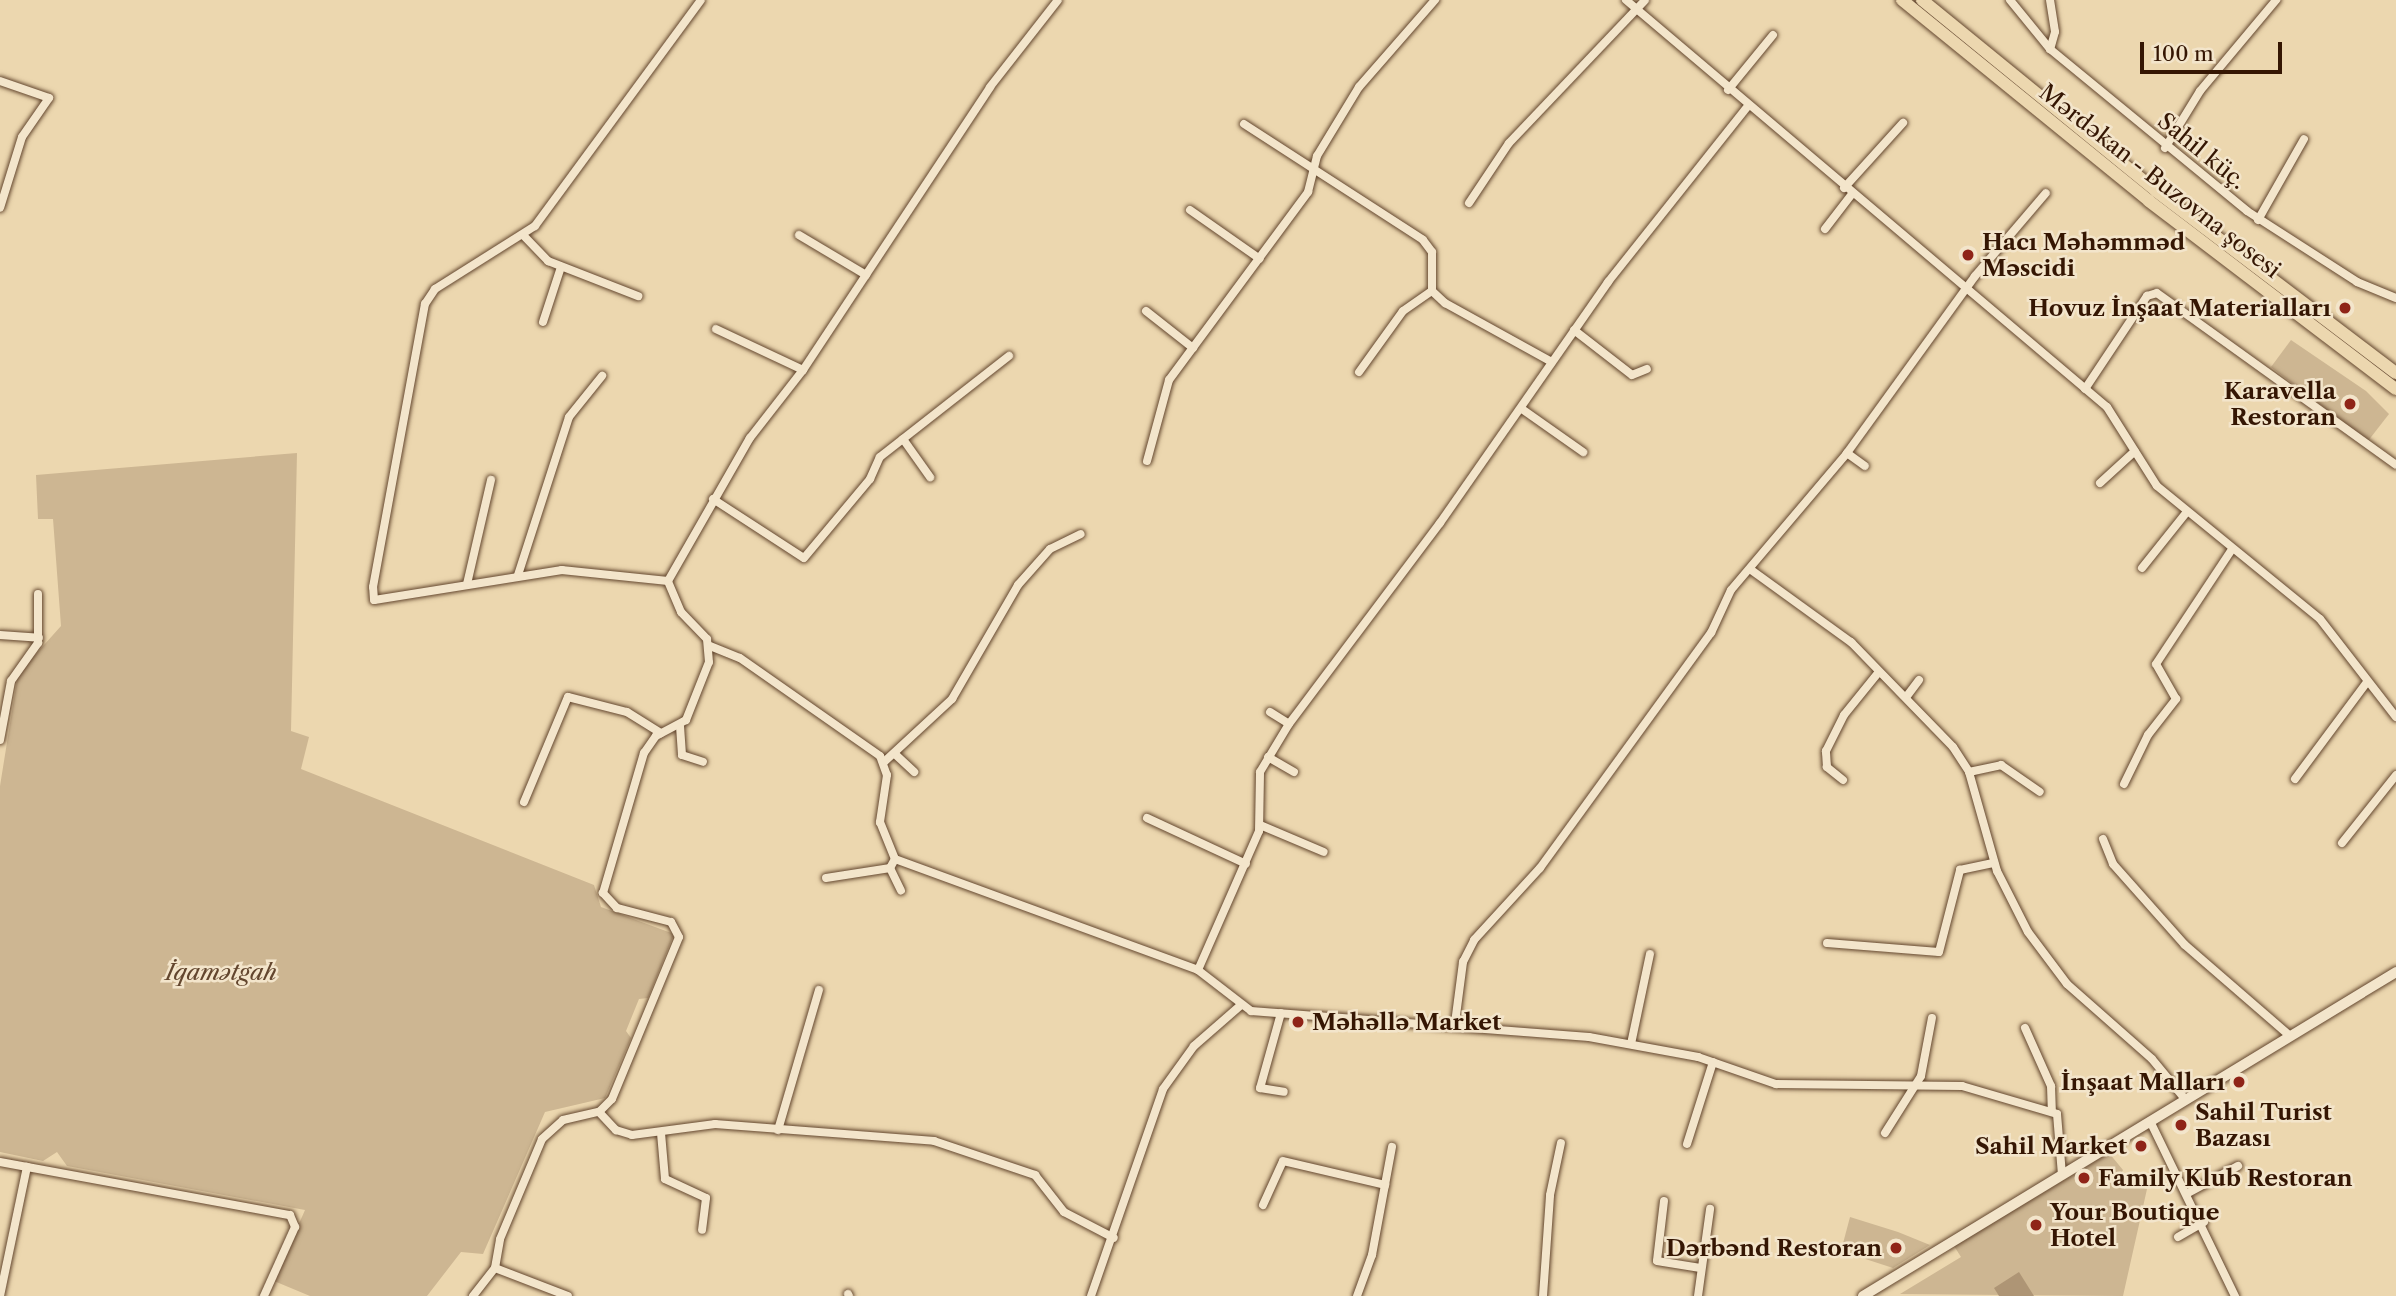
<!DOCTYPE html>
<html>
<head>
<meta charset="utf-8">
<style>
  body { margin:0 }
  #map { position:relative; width:2396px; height:1296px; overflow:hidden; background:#ecd7af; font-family:"Libre Caslon Text",serif }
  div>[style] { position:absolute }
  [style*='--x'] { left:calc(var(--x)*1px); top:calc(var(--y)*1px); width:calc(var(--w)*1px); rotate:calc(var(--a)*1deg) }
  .green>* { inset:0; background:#cdb692 }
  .water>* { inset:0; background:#ae9575 }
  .roads { filter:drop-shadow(0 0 2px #63462e) drop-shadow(0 0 2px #63462e) }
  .minor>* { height:8px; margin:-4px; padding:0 4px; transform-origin:4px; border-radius:4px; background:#f3e5cb }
  .tertiary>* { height:10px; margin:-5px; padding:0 5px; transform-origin:5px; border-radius:5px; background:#f3e5cb }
  .primary>* { height:12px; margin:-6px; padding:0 6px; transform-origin:6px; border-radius:6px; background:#ecd7af }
  .dots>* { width:19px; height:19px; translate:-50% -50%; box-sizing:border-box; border:4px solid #f3e5cb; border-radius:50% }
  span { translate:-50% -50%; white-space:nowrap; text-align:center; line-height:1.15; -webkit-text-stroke:5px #f3e5cb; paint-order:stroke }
  .street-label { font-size:23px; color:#351603 }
  .poi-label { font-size:23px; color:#351603; font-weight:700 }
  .left { translate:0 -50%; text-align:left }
  .right { translate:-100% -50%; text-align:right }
  .park-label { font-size:23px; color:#63462e; font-style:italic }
  .scale { position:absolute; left:2140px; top:42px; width:142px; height:32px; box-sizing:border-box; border:4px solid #351603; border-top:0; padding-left:9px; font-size:21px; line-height:24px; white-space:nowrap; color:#351603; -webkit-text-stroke:5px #f3e5cb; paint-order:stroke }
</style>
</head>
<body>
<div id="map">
  <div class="green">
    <i style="clip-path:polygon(2291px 340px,2366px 391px,2389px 414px,2368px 441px,2271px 367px)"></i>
    <i style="clip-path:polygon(297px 453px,291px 731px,309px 737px,301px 769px,594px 885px,601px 907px,674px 934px,648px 998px,639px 999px,626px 1031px,631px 1038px,605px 1098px,545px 1112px,483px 1254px,461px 1252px,427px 1296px,310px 1296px,274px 1281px,305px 1210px,67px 1166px,57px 1152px,43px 1161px,0 1152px,0 786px,18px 674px,61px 626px,53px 519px,38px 519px,36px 475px)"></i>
    <i style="clip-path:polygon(2109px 1153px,2123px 1170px,2117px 1181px,2147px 1189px,2123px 1296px,1900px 1294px,1961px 1257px,1954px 1246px)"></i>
    <i style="clip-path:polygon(1850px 1217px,1898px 1232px,1930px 1245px,1893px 1268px,1841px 1251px)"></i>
  </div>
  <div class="water">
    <i style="clip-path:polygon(2019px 1272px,2034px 1296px,1999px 1296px,1994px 1288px)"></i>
  </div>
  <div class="roads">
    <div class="minor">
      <i style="--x:1626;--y:0;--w:630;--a:40.24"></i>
      <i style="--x:2107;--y:407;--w:93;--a:57.7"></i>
      <i style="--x:2157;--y:486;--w:210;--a:39.2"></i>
      <i style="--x:2320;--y:619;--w:124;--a:52.2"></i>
      <i style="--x:2010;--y:0;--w:63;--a:50.8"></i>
      <i style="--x:2050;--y:49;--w:255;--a:39.4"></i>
      <i style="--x:2247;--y:211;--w:131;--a:32.8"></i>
      <i style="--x:2357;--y:282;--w:42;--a:22.3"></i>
      <i style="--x:2050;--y:0;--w:32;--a:81"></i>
      <i style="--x:2055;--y:32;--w:18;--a:106"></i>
      <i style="--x:0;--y:81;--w:52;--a:19.1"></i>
      <i style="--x:49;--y:98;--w:47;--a:124.7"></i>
      <i style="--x:22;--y:137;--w:74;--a:107.2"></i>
      <i style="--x:1728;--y:90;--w:71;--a:-50.7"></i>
      <i style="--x:1244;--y:124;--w:213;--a:32.9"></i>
      <i style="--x:1423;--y:240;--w:15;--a:53"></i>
      <i style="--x:1432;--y:252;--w:39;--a:90"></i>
      <i style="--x:1432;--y:291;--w:18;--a:43"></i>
      <i style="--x:1445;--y:303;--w:122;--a:28.9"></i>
      <i style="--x:2165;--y:148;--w:67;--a:-58.4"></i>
      <i style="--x:2200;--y:91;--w:119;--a:-50.1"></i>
      <i style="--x:1844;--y:188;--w:88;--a:-47.8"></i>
      <i style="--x:1469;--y:203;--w:72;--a:-56.3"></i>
      <i style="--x:1509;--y:143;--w:197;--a:-46.4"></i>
      <i style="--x:1190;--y:210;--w:85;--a:35"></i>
      <i style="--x:2258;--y:220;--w:93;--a:-60.4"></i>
      <i style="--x:1825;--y:229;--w:44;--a:-52.4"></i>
      <i style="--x:799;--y:235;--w:78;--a:30.8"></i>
      <i style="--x:524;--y:236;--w:35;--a:46"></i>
      <i style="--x:548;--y:261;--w:97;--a:21.3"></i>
      <i style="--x:1146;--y:311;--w:60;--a:38.2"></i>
      <i style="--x:543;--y:322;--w:58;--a:-71.9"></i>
      <i style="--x:716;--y:329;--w:96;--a:25.2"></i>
      <i style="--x:1574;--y:330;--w:73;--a:37.8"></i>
      <i style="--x:1632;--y:375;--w:16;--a:-22"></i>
      <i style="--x:1359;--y:372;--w:75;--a:-54.2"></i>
      <i style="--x:1403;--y:311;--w:35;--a:-35"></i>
      <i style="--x:2085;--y:389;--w:112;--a:-56.3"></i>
      <i style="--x:2147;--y:296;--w:10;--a:-17"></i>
      <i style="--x:2157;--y:293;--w:294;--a:35.7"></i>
      <i style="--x:1522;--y:409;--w:75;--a:35.2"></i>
      <i style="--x:903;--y:439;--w:47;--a:54.6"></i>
      <i style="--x:1847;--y:453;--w:22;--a:36"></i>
      <i style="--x:1147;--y:461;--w:84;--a:-74.8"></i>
      <i style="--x:1169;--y:380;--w:234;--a:-53.5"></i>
      <i style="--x:1308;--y:192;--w:37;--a:-76"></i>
      <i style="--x:1317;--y:156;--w:81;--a:-58.7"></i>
      <i style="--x:1359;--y:87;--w:116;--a:-48.9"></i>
      <i style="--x:2100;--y:483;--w:47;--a:-42.4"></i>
      <i style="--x:713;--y:499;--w:108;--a:33"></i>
      <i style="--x:804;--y:558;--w:103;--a:-50.1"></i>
      <i style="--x:870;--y:479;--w:24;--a:-66"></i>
      <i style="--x:880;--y:457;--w:164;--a:-38.1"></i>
      <i style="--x:2142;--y:568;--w:70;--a:-51.3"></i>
      <i style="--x:1750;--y:569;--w:125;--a:35.9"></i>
      <i style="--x:1851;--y:642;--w:146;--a:45.8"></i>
      <i style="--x:1953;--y:747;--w:30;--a:57"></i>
      <i style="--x:1969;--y:772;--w:103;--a:74.2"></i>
      <i style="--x:1997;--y:871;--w:68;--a:63.1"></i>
      <i style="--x:2028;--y:932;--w:65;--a:53.1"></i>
      <i style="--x:2067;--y:984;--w:113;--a:41.4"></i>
      <i style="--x:2152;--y:1059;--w:52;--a:50.5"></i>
      <i style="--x:518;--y:575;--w:166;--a:-72.1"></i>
      <i style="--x:569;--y:417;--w:53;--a:-51.2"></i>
      <i style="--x:668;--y:581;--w:107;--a:-174.1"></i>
      <i style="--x:562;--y:570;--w:190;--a:170.9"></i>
      <i style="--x:374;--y:600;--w:13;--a:-94"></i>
      <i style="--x:373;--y:587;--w:288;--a:-79.6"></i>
      <i style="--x:425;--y:304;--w:18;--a:-56"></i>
      <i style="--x:435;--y:289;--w:118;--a:-32.2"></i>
      <i style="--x:535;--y:226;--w:280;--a:-53.7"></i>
      <i style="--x:668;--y:581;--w:165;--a:-60.2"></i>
      <i style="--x:750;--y:438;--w:86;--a:-52.1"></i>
      <i style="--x:803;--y:370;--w:339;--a:-56.5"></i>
      <i style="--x:990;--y:87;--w:110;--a:-52"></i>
      <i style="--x:467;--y:584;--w:107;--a:-77"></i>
      <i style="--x:0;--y:635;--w:39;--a:4"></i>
      <i style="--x:710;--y:646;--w:32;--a:22"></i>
      <i style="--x:740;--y:658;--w:171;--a:35"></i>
      <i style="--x:880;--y:756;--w:20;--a:70"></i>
      <i style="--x:887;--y:775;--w:48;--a:98.5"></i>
      <i style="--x:880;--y:822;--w:40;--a:68"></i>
      <i style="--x:895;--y:859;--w:323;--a:20.1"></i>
      <i style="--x:1198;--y:970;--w:67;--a:37.7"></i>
      <i style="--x:1251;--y:1011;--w:339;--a:4.4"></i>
      <i style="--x:1589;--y:1037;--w:111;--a:10.4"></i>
      <i style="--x:1698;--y:1057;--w:83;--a:19.1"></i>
      <i style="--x:1776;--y:1084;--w:186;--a:0.6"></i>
      <i style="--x:1962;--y:1086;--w:99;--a:16.4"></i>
      <i style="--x:2057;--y:1114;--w:61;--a:85.3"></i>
      <i style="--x:1907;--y:696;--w:20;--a:-53"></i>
      <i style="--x:1270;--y:712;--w:22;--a:32"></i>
      <i style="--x:680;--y:726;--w:29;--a:86"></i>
      <i style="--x:682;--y:755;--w:22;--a:18"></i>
      <i style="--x:0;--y:740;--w:60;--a:-79.4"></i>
      <i style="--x:11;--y:681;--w:47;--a:-54.6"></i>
      <i style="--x:38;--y:643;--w:49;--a:-90"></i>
      <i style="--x:896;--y:755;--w:25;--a:43"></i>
      <i style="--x:1268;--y:757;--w:30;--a:30"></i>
      <i style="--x:884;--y:762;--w:93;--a:-42.8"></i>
      <i style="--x:952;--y:699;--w:132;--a:-59.9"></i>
      <i style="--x:1018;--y:585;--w:48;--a:-48.4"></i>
      <i style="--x:1050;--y:549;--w:34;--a:-26"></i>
      <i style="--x:1969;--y:772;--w:33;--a:-12"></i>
      <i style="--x:2001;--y:765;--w:47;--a:34.7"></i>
      <i style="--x:2295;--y:779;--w:121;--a:-53.4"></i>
      <i style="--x:1843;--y:780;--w:21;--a:-141"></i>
      <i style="--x:1827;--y:767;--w:16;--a:-94"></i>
      <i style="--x:1826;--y:751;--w:40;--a:-63.4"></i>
      <i style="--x:1844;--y:715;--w:54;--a:-51"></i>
      <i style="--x:2124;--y:784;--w:55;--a:-63.9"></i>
      <i style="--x:2148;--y:735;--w:46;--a:-52.1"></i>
      <i style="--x:2176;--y:699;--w:40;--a:-119.7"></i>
      <i style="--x:2156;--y:664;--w:138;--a:-56.5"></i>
      <i style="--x:524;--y:802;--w:114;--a:-67.3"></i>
      <i style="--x:568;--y:697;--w:61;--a:14.3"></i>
      <i style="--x:627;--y:712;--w:40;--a:32"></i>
      <i style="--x:1147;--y:818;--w:109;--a:24.9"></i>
      <i style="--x:1260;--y:825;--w:69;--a:22.9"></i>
      <i style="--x:2103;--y:839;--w:27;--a:68"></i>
      <i style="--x:2113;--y:864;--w:108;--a:48.4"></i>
      <i style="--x:2185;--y:945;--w:139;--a:40.9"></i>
      <i style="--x:2342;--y:843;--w:87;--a:-51.5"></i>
      <i style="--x:890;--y:868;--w:25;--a:64"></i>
      <i style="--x:826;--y:878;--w:65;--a:-8.9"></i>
      <i style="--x:890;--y:868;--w:10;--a:-61"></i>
      <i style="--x:1827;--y:943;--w:112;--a:4.6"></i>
      <i style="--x:1939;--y:952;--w:85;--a:-75.6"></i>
      <i style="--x:1960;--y:870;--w:35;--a:-12"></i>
      <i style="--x:1198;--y:970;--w:152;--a:-66.3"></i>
      <i style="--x:1259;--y:831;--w:59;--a:-89"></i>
      <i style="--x:1260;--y:772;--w:56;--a:-58.9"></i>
      <i style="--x:1289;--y:724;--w:251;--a:-53.1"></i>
      <i style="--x:1440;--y:523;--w:294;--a:-55.1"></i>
      <i style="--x:1608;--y:282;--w:223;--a:-51.5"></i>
      <i style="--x:1281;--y:1013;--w:78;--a:105.6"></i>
      <i style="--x:1260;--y:1088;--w:24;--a:9"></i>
      <i style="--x:1455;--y:1023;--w:62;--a:-82.5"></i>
      <i style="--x:1463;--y:962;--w:25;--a:-63"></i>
      <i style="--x:1474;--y:940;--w:98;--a:-47.5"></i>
      <i style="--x:1540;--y:868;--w:291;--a:-54"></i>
      <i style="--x:1711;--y:633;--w:47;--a:-65.1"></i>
      <i style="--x:1731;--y:590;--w:180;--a:-49.7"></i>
      <i style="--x:1847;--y:453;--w:218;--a:-54.1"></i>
      <i style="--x:1975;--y:276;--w:109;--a:-49.5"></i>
      <i style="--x:2025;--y:1028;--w:64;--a:65.9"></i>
      <i style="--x:2051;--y:1086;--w:25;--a:88"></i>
      <i style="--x:1631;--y:1044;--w:92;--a:-78.1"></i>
      <i style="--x:599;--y:1112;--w:25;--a:47"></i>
      <i style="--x:616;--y:1130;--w:17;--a:17"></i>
      <i style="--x:632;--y:1135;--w:84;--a:-7.5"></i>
      <i style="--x:715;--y:1124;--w:220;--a:4.4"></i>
      <i style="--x:934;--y:1141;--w:107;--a:18.6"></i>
      <i style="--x:1035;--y:1175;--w:47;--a:51.9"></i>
      <i style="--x:1064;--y:1212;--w:56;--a:27.5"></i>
      <i style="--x:2150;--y:1121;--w:195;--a:64.1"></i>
      <i style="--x:778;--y:1130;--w:146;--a:-73.7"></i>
      <i style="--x:661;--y:1133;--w:46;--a:85"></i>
      <i style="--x:665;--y:1179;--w:45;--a:24.9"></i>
      <i style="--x:706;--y:1198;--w:32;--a:97"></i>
      <i style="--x:1885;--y:1133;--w:67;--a:-57.7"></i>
      <i style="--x:1921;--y:1076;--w:59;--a:-79.3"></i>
      <i style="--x:1687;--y:1144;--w:86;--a:-72.4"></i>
      <i style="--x:0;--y:1162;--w:295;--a:10.4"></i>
      <i style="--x:290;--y:1215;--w:13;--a:67"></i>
      <i style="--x:295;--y:1227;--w:76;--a:114.2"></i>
      <i style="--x:2188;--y:1193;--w:57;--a:-28.4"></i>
      <i style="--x:1664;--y:1201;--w:60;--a:96.7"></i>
      <i style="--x:1657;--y:1261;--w:44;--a:9.2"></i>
      <i style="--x:1263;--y:1205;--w:48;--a:-65.6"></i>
      <i style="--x:1283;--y:1161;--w:105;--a:13.2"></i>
      <i style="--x:2178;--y:1237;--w:30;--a:-30"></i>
      <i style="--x:495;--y:1268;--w:78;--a:21"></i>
      <i style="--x:848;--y:1294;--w:2;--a:63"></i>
      <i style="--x:0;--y:1296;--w:132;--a:-78.2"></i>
      <i style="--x:473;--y:1296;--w:36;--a:-52"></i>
      <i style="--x:495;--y:1268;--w:29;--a:-80"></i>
      <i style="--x:500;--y:1239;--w:108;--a:-67.2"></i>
      <i style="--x:542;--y:1139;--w:28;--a:-42"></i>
      <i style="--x:563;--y:1120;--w:37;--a:-13"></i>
      <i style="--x:599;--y:1112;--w:18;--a:-45"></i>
      <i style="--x:612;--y:1099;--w:175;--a:-67.5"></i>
      <i style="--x:679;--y:937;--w:17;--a:-118"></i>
      <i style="--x:671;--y:922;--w:56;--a:-165.5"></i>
      <i style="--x:617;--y:908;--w:21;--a:-133"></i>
      <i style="--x:603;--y:893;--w:146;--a:-73.7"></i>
      <i style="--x:644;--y:753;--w:21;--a:-55"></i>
      <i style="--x:656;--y:736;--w:34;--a:-28"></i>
      <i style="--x:686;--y:720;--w:62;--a:-68.4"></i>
      <i style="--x:709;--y:662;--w:23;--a:-95"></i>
      <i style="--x:707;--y:639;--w:37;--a:-134"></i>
      <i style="--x:681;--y:612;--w:34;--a:-113"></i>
      <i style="--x:1091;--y:1296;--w:219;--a:-70.8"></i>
      <i style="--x:1163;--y:1089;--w:53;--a:-54.2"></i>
      <i style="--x:1194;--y:1046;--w:62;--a:-41.1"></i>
      <i style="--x:1357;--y:1296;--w:44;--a:-69.9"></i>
      <i style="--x:1372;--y:1255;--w:110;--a:-79.5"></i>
      <i style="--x:1543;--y:1296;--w:101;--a:-86"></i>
      <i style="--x:1550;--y:1195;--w:53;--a:-78.1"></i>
      <i style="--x:1698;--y:1296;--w:88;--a:-82.1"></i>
    </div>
    <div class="tertiary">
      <i style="--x:1863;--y:1296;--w:624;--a:-31.29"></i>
    </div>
    <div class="primary">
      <i style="--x:1902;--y:0;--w:318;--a:39.1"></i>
      <i style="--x:2149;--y:201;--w:310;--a:37.3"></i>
      <i style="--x:1922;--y:0;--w:302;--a:39.2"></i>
      <i style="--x:2156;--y:191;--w:301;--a:37.2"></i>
    </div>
  </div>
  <div class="dots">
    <i style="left:1968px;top:255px;background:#8f2418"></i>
    <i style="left:2345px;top:308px;background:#8f2418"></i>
    <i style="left:2350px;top:404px;background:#8f2418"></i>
    <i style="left:1298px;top:1022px;background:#8f2418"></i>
    <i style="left:2239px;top:1082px;background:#8f2418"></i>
    <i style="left:2181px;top:1125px;background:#8f2418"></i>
    <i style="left:2141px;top:1146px;background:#8f2418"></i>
    <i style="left:2084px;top:1178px;background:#8f2418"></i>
    <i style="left:2036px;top:1225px;background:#8f2418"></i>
    <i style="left:1896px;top:1248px;background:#8f2418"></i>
  </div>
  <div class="street-label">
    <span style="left:2202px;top:151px;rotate:39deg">Sahil küç.</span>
    <span style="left:2160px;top:181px;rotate:38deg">Mərdəkan - Buzovna şosesi</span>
  </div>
  <div class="poi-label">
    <span class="left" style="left:1982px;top:255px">Hacı Məhəmməd<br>Məscidi</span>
    <span class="right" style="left:2331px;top:308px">Hovuz İnşaat Materialları</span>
    <span class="right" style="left:2336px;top:404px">Karavella<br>Restoran</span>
    <span class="left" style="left:1312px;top:1022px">Məhəllə Market</span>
    <span class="right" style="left:2225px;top:1082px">İnşaat Malları</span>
    <span class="left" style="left:2195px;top:1125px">Sahil Turist<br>Bazası</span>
    <span class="right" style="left:2127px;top:1146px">Sahil Market</span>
    <span class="left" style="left:2098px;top:1178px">Family Klub Restoran</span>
    <span class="left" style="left:2050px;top:1225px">Your Boutique<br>Hotel</span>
    <span class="right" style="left:1882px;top:1248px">Dərbənd Restoran</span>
  </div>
  <div class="park-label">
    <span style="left:221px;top:972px">İqamətgah</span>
  </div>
  <div class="scale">100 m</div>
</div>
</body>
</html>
